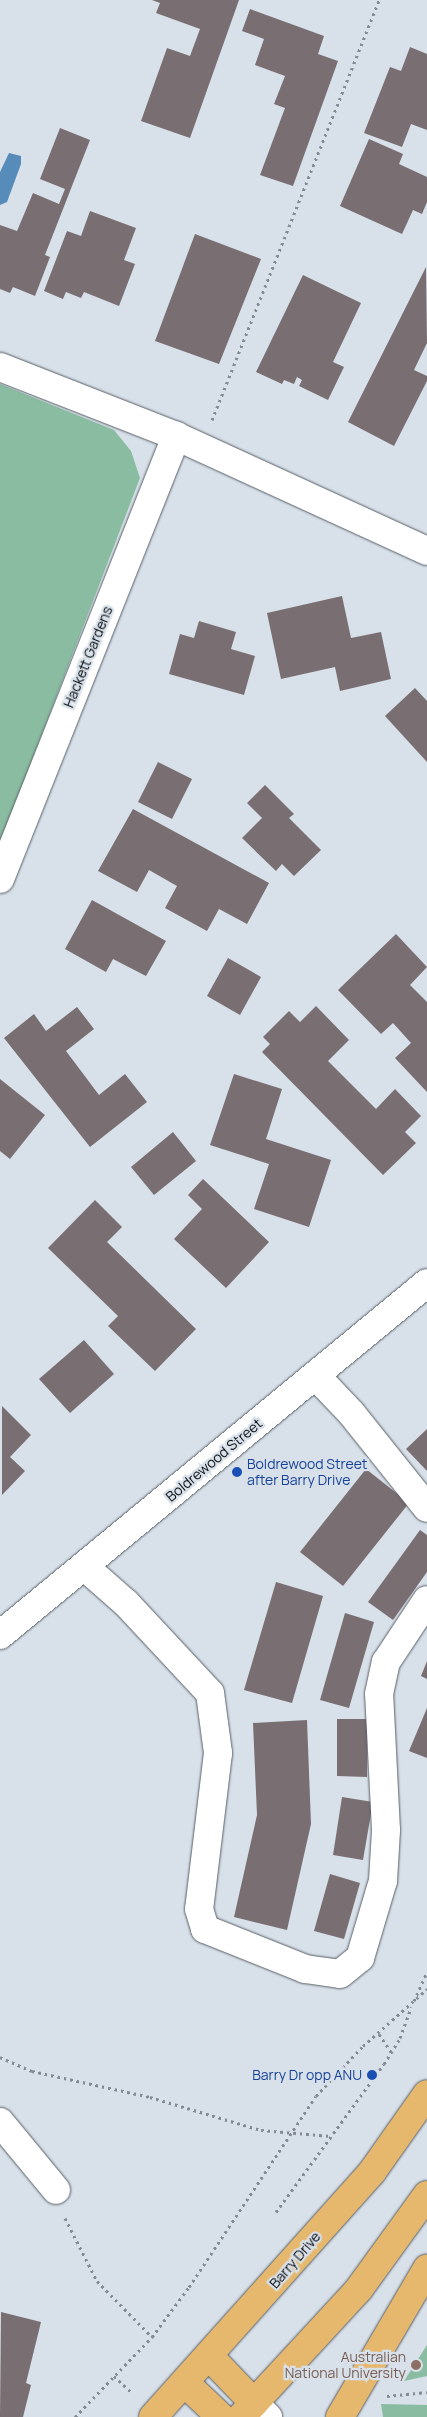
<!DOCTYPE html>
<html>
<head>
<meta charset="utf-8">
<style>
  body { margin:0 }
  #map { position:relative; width:427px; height:2417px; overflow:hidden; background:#d8e0e9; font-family:Manrope,sans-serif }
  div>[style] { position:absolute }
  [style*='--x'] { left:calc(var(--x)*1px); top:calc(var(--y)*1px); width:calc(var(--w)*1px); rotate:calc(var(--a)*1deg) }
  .green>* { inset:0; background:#8abca1 }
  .water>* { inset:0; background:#578bb9 }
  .building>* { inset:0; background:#796e72 }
  .path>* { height:3px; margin-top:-1.5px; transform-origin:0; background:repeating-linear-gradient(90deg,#848a91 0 2.5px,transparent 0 6.5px) }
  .roads { filter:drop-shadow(0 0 1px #585f67) drop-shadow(0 0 1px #585f67) }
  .minor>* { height:28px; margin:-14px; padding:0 14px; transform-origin:14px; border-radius:14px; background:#fff }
  .tertiary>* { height:28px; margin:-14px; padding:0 14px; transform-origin:14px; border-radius:14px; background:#fff }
  .primary>* { height:28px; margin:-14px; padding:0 14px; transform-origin:14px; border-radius:14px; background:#e5b86e }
  .dots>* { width:14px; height:14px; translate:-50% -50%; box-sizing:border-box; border:2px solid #d8e0e9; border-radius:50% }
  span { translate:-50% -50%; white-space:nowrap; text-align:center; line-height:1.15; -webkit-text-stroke:4.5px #d8e0e9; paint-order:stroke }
  .street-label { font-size:14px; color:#0c0f12 }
  .transit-label { font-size:14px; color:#164399 }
  .left { translate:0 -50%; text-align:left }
  .right { translate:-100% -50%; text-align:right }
  .education-label { font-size:14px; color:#785e54 }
</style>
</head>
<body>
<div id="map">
  <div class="green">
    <i style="clip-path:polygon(0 384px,114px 430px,131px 451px,140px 478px,0 844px)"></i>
    <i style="clip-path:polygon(427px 2345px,427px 2376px,404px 2381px)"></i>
    <i style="clip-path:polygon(381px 2404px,427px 2405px,427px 2417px,383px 2417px)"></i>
  </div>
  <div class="water">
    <i style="clip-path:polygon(9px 153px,21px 156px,21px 164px,7px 202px,0 205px,0 172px)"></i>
  </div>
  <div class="building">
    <i style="clip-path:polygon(152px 0,239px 0,190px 138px,141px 121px,167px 48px,190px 56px,200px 29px,156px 13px,160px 3px)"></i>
    <i style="clip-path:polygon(250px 9px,324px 36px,318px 54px,338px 61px,293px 186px,260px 175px,285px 108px,274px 104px,285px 76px,255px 65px,264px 39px,242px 31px)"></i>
    <i style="clip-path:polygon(410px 47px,427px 54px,427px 130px,411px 124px,402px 147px,364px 133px,390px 67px,401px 71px)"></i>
    <i style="clip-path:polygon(60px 128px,90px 140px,45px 255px,50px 257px,35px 296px,13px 287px,10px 293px,0 289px,0 225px,17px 231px,33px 193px,59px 204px,65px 189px,40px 179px)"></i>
    <i style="clip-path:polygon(369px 139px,403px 154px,399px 164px,427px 177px,427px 202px,422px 214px,413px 210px,402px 234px,340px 206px)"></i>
    <i style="clip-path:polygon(90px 211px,136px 228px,124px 260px,135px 264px,119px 306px,84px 292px,81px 298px,66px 292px,63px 299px,44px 291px,67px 231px,81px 236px)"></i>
    <i style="clip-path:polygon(195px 234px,261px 259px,219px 364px,155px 341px)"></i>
    <i style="clip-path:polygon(426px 267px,427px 343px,414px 370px,427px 376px,427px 381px,394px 446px,348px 422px)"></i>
    <i style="clip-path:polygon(303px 275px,361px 303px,333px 362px,344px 367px,328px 400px,299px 386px,302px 380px,297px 377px,294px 384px,284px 380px,282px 384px,256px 372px)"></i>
    <i style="clip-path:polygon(342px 596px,351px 638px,381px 632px,391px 679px,340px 691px,335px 667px,281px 679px,267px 613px)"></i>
    <i style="clip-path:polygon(199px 621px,236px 632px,231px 649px,255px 656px,244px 695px,169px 674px,180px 634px,194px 638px)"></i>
    <i style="clip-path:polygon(415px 688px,427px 701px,427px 762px,385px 716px)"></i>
    <i style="clip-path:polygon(158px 762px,192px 779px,172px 819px,138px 802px)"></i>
    <i style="clip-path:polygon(265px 785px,294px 814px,289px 818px,321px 850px,294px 876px,282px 864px,276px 871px,242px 838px,262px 818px,247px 803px)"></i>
    <i style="clip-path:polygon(133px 809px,269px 883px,247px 924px,219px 909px,207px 931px,165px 908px,177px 886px,149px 870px,137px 892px,98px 871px)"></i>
    <i style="clip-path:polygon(92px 900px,166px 941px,146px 976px,113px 959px,106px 972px,65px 949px)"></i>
    <i style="clip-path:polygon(396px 934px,427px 967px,410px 985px,427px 1002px,427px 1092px,395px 1058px,411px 1043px,393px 1023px,381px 1034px,338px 990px)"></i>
    <i style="clip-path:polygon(228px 958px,261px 977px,240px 1015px,207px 996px)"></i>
    <i style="clip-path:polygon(316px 1006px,349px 1040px,328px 1061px,376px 1109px,395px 1089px,421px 1116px,405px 1132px,416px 1143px,383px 1175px,262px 1052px,270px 1044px,263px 1037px,289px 1011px,300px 1022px)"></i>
    <i style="clip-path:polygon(77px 1007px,94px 1029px,66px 1051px,99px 1095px,125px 1074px,147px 1102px,90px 1147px,4px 1038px,34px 1014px,46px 1031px)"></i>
    <i style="clip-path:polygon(234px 1074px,282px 1089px,266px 1139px,331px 1160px,309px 1227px,254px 1209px,269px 1164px,210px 1145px)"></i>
    <i style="clip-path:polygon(0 1079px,45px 1115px,10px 1159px,0 1151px)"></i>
    <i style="clip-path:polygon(173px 1132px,196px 1161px,154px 1195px,131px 1167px)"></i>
    <i style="clip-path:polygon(203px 1179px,269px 1242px,226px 1288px,174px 1239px,202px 1209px,188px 1195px)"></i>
    <i style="clip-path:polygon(95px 1200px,122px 1227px,107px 1242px,196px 1329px,155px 1371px,108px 1326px,118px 1316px,48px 1248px)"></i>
    <i style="clip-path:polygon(84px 1340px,114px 1374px,70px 1413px,39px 1379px)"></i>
    <i style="clip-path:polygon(2px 1406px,31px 1435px,10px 1457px,25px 1471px,2px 1495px)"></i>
    <i style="clip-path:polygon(427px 1429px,427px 1471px,406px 1449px)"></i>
    <i style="clip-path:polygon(366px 1469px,409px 1503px,343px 1586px,300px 1552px)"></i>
    <i style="clip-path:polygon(420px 1530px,427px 1535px,427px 1572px,393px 1620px,368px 1602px)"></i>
    <i style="clip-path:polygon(276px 1582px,323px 1596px,292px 1703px,244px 1690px)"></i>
    <i style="clip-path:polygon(345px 1613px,374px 1622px,349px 1708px,320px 1700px)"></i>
    <i style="clip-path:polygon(427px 1661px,427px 1679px,421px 1676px)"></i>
    <i style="clip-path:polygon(427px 1708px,427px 1758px,409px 1751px)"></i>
    <i style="clip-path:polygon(337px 1719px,368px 1719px,367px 1777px,337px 1776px)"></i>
    <i style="clip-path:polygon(307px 1720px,311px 1824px,287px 1930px,234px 1917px,257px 1815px,253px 1723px)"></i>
    <i style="clip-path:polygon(342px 1797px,373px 1802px,363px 1860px,333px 1855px)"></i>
    <i style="clip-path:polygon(330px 1874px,360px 1883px,344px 1939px,314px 1931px)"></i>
    <i style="clip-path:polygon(1px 2312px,41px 2322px,26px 2383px,31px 2385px,23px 2417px,0 2417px)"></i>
  </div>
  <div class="path">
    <i style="--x:212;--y:420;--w:452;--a:-68.3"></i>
    <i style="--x:414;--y:2001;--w:32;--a:-66"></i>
    <i style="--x:379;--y:2034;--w:22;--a:56"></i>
    <i style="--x:0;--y:2057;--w:35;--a:24"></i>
    <i style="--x:32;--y:2071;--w:121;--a:12.4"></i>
    <i style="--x:150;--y:2097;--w:116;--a:16.6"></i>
    <i style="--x:261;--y:2130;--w:70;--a:4.9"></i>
    <i style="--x:276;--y:2212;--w:183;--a:-53.9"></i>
    <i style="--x:384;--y:2064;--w:31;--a:-58"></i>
    <i style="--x:400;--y:2038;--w:33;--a:-70"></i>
    <i style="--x:65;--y:2218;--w:71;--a:63.1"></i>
    <i style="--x:97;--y:2281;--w:78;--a:45.5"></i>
    <i style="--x:114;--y:2376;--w:26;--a:43"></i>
    <i style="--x:387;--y:2396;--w:40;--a:-5.7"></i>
    <i style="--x:75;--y:2417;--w:111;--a:-46.1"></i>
    <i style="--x:152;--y:2337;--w:62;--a:-53.5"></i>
    <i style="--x:189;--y:2287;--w:229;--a:-56.4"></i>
    <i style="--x:316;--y:2096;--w:69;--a:-46.8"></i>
    <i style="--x:363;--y:2046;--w:86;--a:-41.7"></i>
  </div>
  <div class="roads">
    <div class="minor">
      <i style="--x:0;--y:367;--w:189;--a:21.4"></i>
      <i style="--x:176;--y:436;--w:276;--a:24.6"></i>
      <i style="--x:0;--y:879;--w:477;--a:-68.3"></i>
      <i style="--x:316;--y:1376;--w:52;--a:46.5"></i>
      <i style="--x:352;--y:1414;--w:120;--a:51.4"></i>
      <i style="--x:86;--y:1568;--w:53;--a:41.2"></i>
      <i style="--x:126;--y:1603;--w:123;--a:47"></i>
      <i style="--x:210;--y:1693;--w:61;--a:82.4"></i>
      <i style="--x:218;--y:1753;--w:157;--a:96.9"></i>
      <i style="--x:199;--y:1909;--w:21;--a:73"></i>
      <i style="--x:205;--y:1929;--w:108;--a:21.8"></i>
      <i style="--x:305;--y:1969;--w:35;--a:8"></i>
      <i style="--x:340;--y:1974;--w:26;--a:-39"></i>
      <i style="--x:360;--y:1958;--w:80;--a:-73.4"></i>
      <i style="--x:383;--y:1881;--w:51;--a:-86.6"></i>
      <i style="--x:386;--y:1830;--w:136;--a:-92.9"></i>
      <i style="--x:379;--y:1694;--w:33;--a:-78"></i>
      <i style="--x:386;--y:1662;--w:74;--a:-56.5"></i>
      <i style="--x:0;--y:2122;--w:88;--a:50.5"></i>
    </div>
    <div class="tertiary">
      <i style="--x:0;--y:1635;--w:553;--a:-39.5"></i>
      <i style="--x:254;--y:2403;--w:20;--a:45"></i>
    </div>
    <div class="primary">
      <i style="--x:209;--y:2356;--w:65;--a:46.2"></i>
      <i style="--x:185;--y:2383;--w:50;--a:43.4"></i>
      <i style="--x:153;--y:2417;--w:329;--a:-48.2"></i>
      <i style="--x:372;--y:2172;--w:95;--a:-54.8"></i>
      <i style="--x:241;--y:2417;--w:174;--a:-47.3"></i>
      <i style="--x:359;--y:2289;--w:116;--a:-54.1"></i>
      <i style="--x:340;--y:2417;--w:172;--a:-59.6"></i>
    </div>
  </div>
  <div class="dots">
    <i style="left:237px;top:1472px;background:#1a4fb4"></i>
    <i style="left:372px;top:2075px;background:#1a4fb4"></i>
    <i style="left:416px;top:2365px;background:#8d6e63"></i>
  </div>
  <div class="street-label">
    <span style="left:88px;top:657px;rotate:-68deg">Hackett Gardens</span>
    <span style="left:214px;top:1460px;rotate:-40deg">Boldrewood Street</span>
    <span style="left:295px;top:2260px;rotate:-49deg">Barry Drive</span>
  </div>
  <div class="transit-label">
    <span class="left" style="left:247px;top:1472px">Boldrewood Street<br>after Barry Drive</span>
    <span class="right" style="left:362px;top:2075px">Barry Dr opp ANU</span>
  </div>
  <div class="education-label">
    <span class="right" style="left:406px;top:2365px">Australian<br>National University</span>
  </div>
</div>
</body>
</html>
